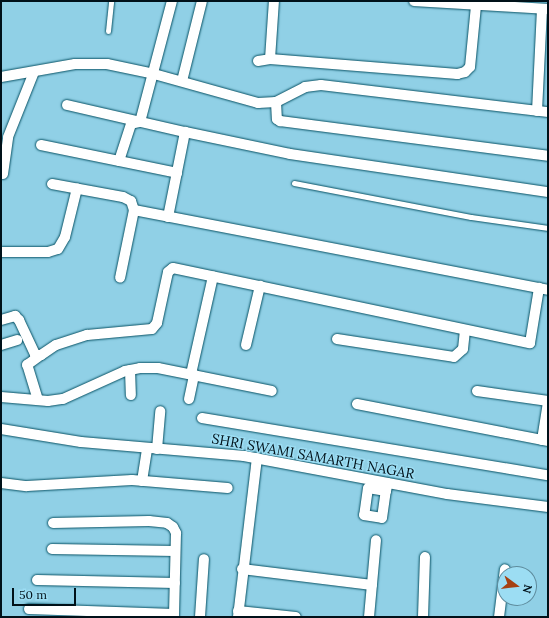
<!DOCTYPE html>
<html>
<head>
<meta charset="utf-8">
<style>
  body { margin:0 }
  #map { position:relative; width:549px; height:618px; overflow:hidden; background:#90d0e6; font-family:Lora,serif }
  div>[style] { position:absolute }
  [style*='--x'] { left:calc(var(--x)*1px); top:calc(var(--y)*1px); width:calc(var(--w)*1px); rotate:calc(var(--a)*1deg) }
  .roads { filter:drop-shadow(0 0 1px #085265) drop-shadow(0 0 1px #085265) }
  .service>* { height:5px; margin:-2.5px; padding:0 2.5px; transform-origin:2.5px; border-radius:2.5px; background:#fff }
  .minor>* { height:10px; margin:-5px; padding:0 5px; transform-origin:5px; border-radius:5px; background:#fff }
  span { translate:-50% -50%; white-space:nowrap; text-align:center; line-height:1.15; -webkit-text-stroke:3px #9cddf3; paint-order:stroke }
  .street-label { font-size:14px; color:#001119 }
  .frame { position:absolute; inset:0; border:2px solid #001119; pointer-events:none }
  .north { position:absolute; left:497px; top:566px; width:40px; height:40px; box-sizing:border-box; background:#9cddf3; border:1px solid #5e8b9c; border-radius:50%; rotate:105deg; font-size:11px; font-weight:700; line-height:16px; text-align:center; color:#001119 }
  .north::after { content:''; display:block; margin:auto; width:14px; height:18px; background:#a64111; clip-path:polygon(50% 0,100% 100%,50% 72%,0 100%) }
  .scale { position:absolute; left:12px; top:588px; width:64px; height:18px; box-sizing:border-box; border:2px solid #001119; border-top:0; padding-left:5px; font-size:12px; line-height:14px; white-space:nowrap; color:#001119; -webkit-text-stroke:3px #9cddf3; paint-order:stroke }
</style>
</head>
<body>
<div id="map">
  <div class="roads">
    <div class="service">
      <i style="--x:108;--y:31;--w:30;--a:-84"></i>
      <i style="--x:294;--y:183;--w:180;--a:10.9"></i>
      <i style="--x:471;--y:217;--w:78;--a:8.1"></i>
    </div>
    <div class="minor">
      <i style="--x:414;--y:1;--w:134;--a:3.4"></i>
      <i style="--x:270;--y:59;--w:58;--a:-86.1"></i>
      <i style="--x:258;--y:61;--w:12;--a:-9"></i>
      <i style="--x:270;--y:59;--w:188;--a:4.6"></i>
      <i style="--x:457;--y:74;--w:8;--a:-14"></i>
      <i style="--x:465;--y:72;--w:7;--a:-45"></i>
      <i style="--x:470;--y:67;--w:61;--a:-84.4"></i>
      <i style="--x:1;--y:77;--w:75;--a:-10"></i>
      <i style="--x:75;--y:64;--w:32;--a:0"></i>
      <i style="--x:107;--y:64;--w:48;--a:12"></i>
      <i style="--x:154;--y:74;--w:108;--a:15.6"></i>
      <i style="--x:258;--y:103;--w:18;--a:-3"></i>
      <i style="--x:276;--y:102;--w:33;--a:-27"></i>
      <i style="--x:305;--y:87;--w:16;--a:-7"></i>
      <i style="--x:321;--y:85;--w:229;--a:6.8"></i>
      <i style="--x:182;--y:81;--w:82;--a:-76"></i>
      <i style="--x:276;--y:102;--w:17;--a:87"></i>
      <i style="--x:277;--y:119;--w:4;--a:34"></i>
      <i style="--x:280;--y:121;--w:270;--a:7.4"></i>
      <i style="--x:67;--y:105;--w:121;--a:12.9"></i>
      <i style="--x:537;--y:111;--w:102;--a:-87.2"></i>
      <i style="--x:41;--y:145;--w:139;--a:11.6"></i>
      <i style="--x:119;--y:161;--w:39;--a:-72"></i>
      <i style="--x:131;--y:124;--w:9;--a:-13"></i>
      <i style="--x:140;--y:122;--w:125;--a:-75.2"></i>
      <i style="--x:3;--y:174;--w:37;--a:-82"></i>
      <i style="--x:8;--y:137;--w:70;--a:-68.2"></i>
      <i style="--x:52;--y:184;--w:72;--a:10.4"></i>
      <i style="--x:123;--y:197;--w:9;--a:27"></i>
      <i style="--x:131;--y:201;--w:9;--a:72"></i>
      <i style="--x:134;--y:210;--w:69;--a:101.6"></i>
      <i style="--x:134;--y:210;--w:422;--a:10.9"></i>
      <i style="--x:168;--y:217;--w:87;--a:-78.7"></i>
      <i style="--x:185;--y:132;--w:107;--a:11.8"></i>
      <i style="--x:290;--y:154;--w:261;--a:8.4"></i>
      <i style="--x:1;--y:252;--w:47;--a:0"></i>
      <i style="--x:48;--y:252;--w:10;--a:-17"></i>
      <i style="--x:58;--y:249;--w:14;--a:-60"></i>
      <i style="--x:65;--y:237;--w:50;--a:-76.2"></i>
      <i style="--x:1;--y:320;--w:15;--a:-16"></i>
      <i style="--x:15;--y:316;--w:6;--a:45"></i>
      <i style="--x:19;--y:320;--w:38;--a:65"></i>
      <i style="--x:35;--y:355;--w:6;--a:0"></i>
      <i style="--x:41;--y:355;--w:18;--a:-34"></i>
      <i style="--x:56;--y:345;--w:33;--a:-18"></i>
      <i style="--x:87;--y:335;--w:65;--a:-5.3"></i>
      <i style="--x:152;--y:329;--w:8;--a:-50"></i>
      <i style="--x:157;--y:323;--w:52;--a:-77.8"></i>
      <i style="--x:168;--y:272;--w:6;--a:-39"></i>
      <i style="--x:173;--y:268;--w:365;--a:11.9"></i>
      <i style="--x:530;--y:343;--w:56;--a:-80.7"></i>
      <i style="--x:337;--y:339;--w:118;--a:8.7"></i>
      <i style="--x:454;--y:357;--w:12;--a:-42"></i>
      <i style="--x:463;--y:349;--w:19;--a:-84"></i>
      <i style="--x:1;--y:345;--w:17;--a:-17"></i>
      <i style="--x:246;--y:345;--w:61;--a:-76.7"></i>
      <i style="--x:130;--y:370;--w:25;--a:88"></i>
      <i style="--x:191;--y:374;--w:100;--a:-77.3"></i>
      <i style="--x:477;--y:391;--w:72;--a:8"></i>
      <i style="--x:1;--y:397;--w:47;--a:4.9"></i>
      <i style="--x:48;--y:401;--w:15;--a:-8"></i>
      <i style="--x:63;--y:399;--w:68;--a:-24.3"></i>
      <i style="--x:125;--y:371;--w:15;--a:-11"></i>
      <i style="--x:140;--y:368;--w:18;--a:0"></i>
      <i style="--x:158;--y:368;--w:116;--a:11.4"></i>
      <i style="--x:189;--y:399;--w:25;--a:-78"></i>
      <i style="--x:38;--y:400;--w:37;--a:-107"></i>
      <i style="--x:27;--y:365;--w:17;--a:-36"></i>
      <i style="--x:357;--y:404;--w:195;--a:11"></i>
      <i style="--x:202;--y:418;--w:351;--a:9.4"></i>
      <i style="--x:1;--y:429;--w:81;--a:9.2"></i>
      <i style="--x:81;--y:442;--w:164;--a:4.9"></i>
      <i style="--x:244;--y:456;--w:207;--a:10.6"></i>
      <i style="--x:447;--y:494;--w:102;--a:7.3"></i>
      <i style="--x:542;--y:440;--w:39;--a:-81"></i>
      <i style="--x:157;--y:449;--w:38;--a:-85"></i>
      <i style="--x:142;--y:481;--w:33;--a:-81"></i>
      <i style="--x:1;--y:483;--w:26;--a:7"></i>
      <i style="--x:27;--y:486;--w:105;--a:-3.3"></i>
      <i style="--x:132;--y:480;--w:96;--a:4.8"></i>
      <i style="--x:386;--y:491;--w:18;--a:-171"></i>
      <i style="--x:368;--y:488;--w:27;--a:98"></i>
      <i style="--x:364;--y:515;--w:18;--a:9"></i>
      <i style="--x:382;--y:518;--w:27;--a:-82"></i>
      <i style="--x:386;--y:491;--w:5;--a:-79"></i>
      <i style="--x:387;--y:486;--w:3;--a:-72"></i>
      <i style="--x:53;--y:523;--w:96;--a:-1.2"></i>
      <i style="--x:149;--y:521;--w:18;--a:6"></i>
      <i style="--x:167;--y:523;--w:7;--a:34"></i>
      <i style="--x:173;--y:527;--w:7;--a:63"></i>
      <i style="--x:176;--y:533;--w:84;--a:91.4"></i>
      <i style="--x:52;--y:549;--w:123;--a:0.9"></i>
      <i style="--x:242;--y:569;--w:131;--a:7"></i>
      <i style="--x:37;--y:580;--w:138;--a:1.2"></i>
      <i style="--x:29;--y:609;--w:145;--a:2"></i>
      <i style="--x:238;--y:611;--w:58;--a:5.9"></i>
      <i style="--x:200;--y:617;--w:58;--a:-86.1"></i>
      <i style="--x:238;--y:617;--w:160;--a:-83.2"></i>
      <i style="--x:369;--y:617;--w:77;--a:-84.8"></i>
      <i style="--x:423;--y:617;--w:60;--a:-88.1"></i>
      <i style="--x:499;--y:617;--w:48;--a:-82.9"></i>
    </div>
  </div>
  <div class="street-label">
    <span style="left:313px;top:456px;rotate:10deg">SHRI SWAMI SAMARTH NAGAR</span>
  </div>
  <div class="frame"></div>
  <div class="north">N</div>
  <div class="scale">50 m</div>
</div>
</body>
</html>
